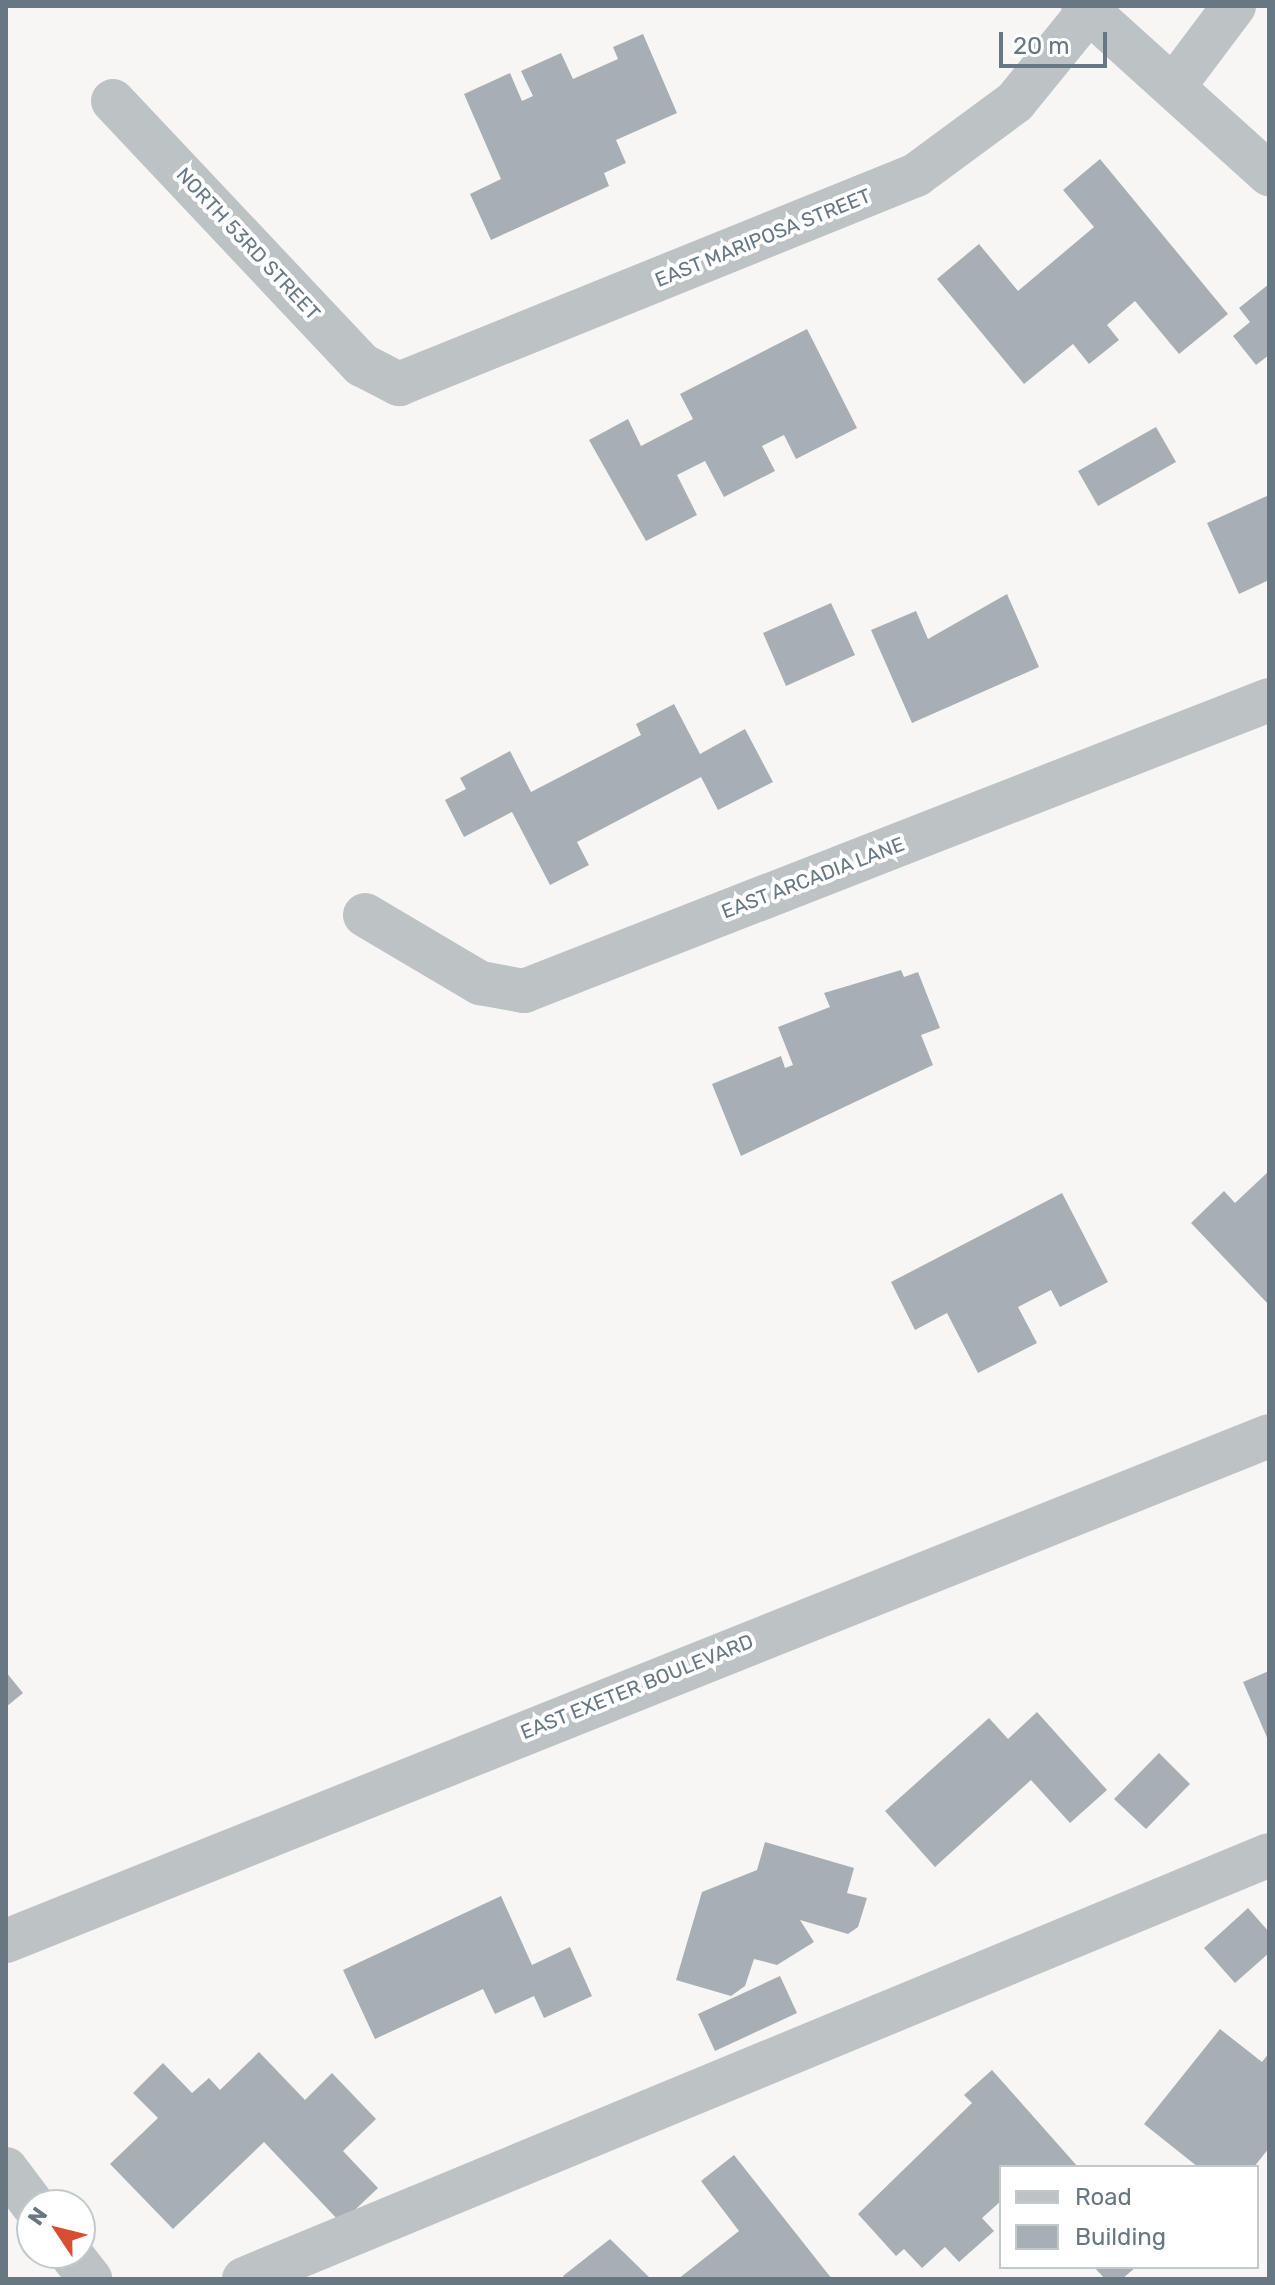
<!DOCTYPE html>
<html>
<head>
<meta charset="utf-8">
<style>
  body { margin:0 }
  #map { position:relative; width:1275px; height:2285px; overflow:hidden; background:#f7f6f4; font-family:Rubik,sans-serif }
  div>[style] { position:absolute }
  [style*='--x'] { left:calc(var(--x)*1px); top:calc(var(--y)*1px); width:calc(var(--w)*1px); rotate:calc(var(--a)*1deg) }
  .building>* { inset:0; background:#a7afb4 }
  .minor>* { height:44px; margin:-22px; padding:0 22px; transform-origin:22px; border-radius:22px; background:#bdc2c5 }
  span { translate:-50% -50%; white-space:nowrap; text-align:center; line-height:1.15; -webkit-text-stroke:8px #fff; paint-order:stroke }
  .street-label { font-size:20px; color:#677883 }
  .frame { position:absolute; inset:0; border:8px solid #677883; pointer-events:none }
  .legend { position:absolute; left:999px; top:2165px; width:260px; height:104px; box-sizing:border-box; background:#fff; border:2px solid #c2c9cd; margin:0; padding:10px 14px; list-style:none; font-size:24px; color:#677883 }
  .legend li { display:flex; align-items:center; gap:16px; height:40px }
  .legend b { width:40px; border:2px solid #c2c9cd }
  .north { position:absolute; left:16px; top:2189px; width:80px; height:80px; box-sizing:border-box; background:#fff; border:2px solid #c2c9cd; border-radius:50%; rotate:305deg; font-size:22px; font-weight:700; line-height:32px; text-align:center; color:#677883 }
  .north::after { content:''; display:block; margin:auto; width:28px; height:36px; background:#d94e31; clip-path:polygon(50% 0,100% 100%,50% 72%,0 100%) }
  .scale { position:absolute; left:999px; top:32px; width:108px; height:36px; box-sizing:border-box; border:4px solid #677883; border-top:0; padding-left:10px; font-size:24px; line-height:28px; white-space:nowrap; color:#677883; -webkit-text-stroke:6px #fff; paint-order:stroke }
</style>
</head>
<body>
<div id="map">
  <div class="building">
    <i style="clip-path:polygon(643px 34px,677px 113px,616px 140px,626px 163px,604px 173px,609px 186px,491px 240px,470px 194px,501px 179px,464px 94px,510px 73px,522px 101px,533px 96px,521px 71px,561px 53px,573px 79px,618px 59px,613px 47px)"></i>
    <i style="clip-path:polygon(1100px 159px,1228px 314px,1179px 354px,1135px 301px,1107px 325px,1119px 340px,1089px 364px,1073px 344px,1024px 384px,937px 279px,979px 244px,1018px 291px,1094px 227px,1063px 190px)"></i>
    <i style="clip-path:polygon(1269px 284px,1269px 355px,1256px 365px,1233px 336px,1250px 322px,1239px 308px)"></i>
    <i style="clip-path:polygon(807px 329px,857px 428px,796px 459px,784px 435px,762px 446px,775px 471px,724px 497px,705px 461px,677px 475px,697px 515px,646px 541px,589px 440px,628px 419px,641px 446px,693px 419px,680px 394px)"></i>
    <i style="clip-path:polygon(1156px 427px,1176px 462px,1098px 506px,1078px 471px)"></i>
    <i style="clip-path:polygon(1269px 495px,1269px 580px,1239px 594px,1207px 523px)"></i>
    <i style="clip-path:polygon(1007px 594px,1039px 667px,912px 723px,871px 630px,916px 611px,928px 639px)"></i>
    <i style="clip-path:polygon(831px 603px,855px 655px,786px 686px,763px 633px)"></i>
    <i style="clip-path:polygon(674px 704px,700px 754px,745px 729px,773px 782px,718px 810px,701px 777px,577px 842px,589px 865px,550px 885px,512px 812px,464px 837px,445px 800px,466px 789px,460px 778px,510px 751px,531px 792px,641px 735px,636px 724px)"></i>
    <i style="clip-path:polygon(901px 970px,904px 977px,918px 972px,940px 1028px,921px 1035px,933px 1065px,741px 1156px,712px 1084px,781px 1056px,785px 1068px,793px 1065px,778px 1027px,830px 1007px,824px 993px)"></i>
    <i style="clip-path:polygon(1269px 1171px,1269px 1305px,1191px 1223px,1224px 1191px,1235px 1203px)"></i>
    <i style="clip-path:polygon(1062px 1193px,1108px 1282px,1060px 1307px,1051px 1290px,1018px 1307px,1037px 1343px,978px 1373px,947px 1313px,915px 1330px,891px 1282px)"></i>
    <i style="clip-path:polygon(1269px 1671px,1269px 1742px,1243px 1682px)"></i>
    <i style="clip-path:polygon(6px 1672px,23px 1693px,6px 1707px)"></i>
    <i style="clip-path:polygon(1037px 1712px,1107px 1790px,1070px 1823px,1031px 1780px,935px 1867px,885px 1811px,989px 1718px,1008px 1739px)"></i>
    <i style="clip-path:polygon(1159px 1753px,1190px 1784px,1146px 1829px,1114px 1799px)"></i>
    <i style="clip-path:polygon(765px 1842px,854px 1868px,847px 1893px,867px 1898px,858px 1927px,848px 1934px,800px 1920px,814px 1942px,777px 1965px,754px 1959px,745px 1986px,731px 1996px,676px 1980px,702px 1892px,757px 1870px)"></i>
    <i style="clip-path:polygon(501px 1896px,532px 1965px,570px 1947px,592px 1996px,544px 2018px,534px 1996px,495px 2014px,483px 1989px,375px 2039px,343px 1970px)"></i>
    <i style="clip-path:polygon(1248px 1908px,1269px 1932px,1269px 1953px,1235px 1983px,1204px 1948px)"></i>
    <i style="clip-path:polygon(780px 1976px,797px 2013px,715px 2051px,698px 2014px)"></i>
    <i style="clip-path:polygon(1220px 2029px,1262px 2062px,1269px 2053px,1269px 2148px,1254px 2167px,1198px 2167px,1144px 2124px)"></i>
    <i style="clip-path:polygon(259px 2052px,305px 2100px,332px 2073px,376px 2119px,343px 2151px,378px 2188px,341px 2223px,264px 2142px,173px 2229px,110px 2164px,158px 2118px,133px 2093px,163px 2063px,192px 2093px,209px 2078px,220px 2090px)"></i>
    <i style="clip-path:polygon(992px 2070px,1078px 2167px,1001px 2167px,1001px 2201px,982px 2218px,994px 2231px,959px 2262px,945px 2247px,922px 2268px,904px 2249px,896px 2256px,858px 2214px,972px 2103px,964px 2095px)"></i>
    <i style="clip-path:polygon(734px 2155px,832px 2279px,678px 2279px,739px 2231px,701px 2181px)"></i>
    <i style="clip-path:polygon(610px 2239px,651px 2279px,566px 2279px,563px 2276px)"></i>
    <i style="clip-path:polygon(1094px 2267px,1136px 2267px,1122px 2279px,1105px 2279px)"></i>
  </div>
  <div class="minor">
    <i style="--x:1083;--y:6;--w:251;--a:42.1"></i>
    <i style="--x:1174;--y:86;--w:100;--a:-53.1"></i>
    <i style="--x:113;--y:101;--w:363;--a:46.7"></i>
    <i style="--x:362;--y:365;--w:42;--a:27.2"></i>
    <i style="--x:399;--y:384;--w:558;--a:-22.01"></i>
    <i style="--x:916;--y:175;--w:123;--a:-36.4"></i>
    <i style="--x:1015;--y:102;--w:117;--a:-50.9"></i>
    <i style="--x:365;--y:915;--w:134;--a:30.6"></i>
    <i style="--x:480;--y:983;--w:45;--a:10.3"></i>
    <i style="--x:524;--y:991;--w:800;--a:-21.34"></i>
    <i style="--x:6;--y:1941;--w:1360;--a:-21.79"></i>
    <i style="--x:6;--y:2169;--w:45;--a:53.1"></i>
    <i style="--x:70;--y:2253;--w:33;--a:52"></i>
    <i style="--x:244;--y:2279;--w:1109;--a:-22.47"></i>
  </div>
  <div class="street-label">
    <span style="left:763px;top:238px;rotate:-22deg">EAST MARIPOSA STREET</span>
    <span style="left:248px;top:244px;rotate:47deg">NORTH 53RD STREET</span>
    <span style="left:813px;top:878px;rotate:-21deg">EAST ARCADIA LANE</span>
    <span style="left:637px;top:1687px;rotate:-22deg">EAST EXETER BOULEVARD</span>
  </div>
  <div class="frame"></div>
  <ul class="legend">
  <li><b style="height:10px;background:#bdc2c5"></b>Road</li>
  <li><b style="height:22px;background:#a7afb4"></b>Building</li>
  </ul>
  <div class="north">N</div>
  <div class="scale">20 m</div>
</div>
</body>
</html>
